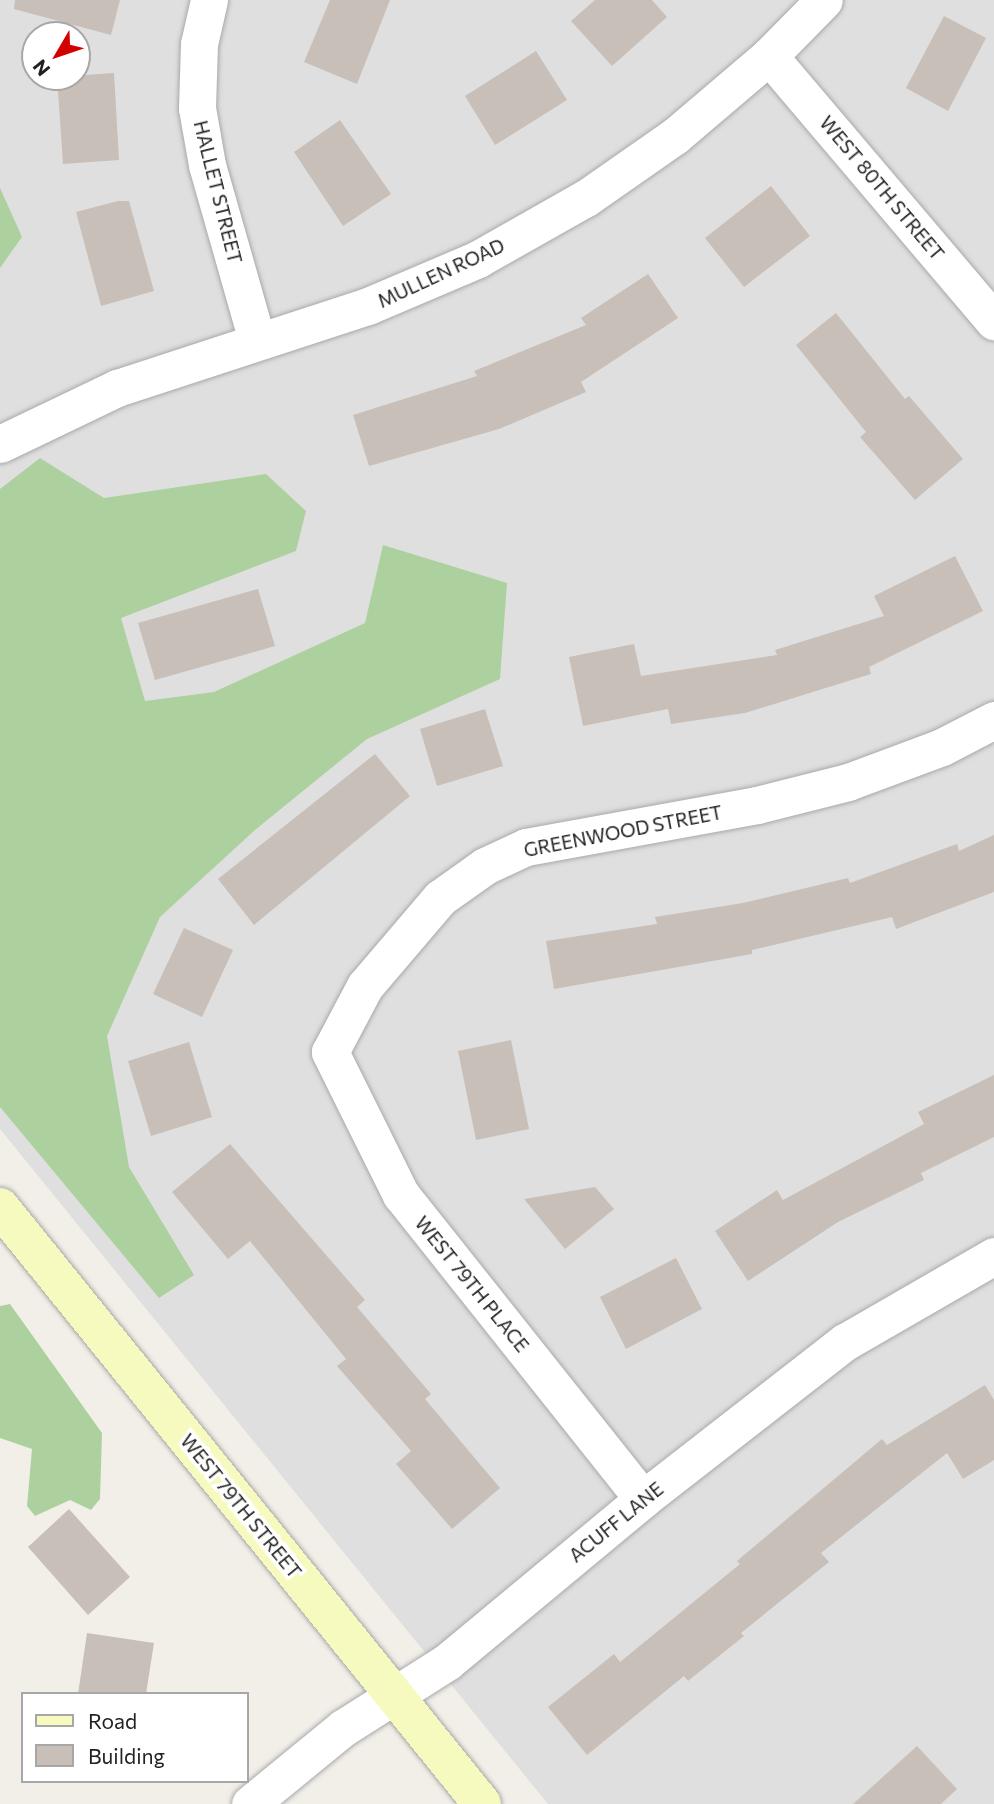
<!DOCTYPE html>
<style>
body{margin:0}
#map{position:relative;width:994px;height:1804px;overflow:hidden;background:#f2efe9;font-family:Commissioner,sans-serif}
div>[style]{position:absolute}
.residential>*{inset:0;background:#e0dfdf}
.forest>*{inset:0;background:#add19e}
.building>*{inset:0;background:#c7bfb8}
.roads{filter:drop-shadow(0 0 2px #a9a9a9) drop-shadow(0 0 2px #a9a9a9)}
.street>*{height:37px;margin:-18.5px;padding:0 18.5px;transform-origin:18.5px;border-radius:18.5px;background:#fff}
.secondary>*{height:38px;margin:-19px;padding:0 19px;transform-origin:19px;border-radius:19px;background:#f7fabf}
span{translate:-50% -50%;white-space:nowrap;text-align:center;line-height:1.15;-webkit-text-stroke:7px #fff;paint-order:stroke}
.street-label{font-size:19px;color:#222}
.legend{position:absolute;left:21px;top:1692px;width:228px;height:91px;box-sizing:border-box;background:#fff;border:2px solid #a7a7a7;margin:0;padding:9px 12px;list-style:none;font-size:21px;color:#222}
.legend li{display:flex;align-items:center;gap:14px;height:35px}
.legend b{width:35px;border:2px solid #a7a7a7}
.north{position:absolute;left:21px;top:21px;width:70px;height:70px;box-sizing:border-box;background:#fff;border:2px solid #a7a7a7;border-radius:50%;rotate:231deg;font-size:19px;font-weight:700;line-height:28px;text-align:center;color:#222}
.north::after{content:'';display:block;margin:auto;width:24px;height:32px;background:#d40000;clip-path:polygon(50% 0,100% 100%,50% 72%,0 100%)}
</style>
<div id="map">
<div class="residential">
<div style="clip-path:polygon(evenodd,0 0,994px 0,994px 1804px,548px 1804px,0 1129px,0 0,35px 35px,77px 35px,77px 77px,35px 77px,35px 35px)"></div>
</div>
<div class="forest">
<div style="clip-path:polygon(0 188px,22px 237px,0 268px)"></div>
<div style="clip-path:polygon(40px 458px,104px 498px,266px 474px,306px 511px,296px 551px,121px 618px,145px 701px,214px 692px,365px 623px,383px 545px,507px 583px,500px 679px,367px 739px,255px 830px,160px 917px,107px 1036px,129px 1167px,194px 1275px,159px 1298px,0 1107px,0 489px)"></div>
<div style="clip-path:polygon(10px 1304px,102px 1433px,100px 1499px,91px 1510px,70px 1500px,35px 1516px,27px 1506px,32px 1449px,0 1438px,0 1306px)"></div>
</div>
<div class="building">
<div style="clip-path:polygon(15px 0,120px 0,111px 35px,14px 9px)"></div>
<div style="clip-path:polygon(330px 0,390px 0,357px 84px,304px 62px)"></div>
<div style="clip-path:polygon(595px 0,652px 0,667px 17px,612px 66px,571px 21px)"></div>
<div style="clip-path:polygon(944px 16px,986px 38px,948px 111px,906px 88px)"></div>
<div style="clip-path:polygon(536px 51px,567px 100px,495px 145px,465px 96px)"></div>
<div style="clip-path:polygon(114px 73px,119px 160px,63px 164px,57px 77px)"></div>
<div style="clip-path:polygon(340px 120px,391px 194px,343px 226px,294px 152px)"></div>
<div style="clip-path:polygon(771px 186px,810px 236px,744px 287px,705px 238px)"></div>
<div style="clip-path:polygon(118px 201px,129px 201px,154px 291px,101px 306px,76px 212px)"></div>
<div style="clip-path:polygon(648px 274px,678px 318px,581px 382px,586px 392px,499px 429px,369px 466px,353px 415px,477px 376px,474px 371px,586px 325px,581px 318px)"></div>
<div style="clip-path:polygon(836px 313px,905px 399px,909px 396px,963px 459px,915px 500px,860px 437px,866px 432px,796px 345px)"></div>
<div style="clip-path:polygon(955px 556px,983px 611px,869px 667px,871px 674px,745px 713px,671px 724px,668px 709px,583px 726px,569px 657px,634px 644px,641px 676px,777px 655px,775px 650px,884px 616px,874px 596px)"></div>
<div style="clip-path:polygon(258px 589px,275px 646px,155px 680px,138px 623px)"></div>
<div style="clip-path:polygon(485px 709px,503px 766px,437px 786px,420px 729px)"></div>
<div style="clip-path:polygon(375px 754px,410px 796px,254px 925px,218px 879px)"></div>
<div style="clip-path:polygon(994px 835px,994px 892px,896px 929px,892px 917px,752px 950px,752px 954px,554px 989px,546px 941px,657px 924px,655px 917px,743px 903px,848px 878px,850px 883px,957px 844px,959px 851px)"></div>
<div style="clip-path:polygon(184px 928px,233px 950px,202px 1017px,153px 994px)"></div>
<div style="clip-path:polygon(511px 1040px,529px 1129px,476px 1140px,458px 1051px)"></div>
<div style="clip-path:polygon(189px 1042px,212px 1117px,151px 1136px,128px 1061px)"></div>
<div style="clip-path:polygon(994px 1075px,994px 1137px,921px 1173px,924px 1180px,838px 1222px,748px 1281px,715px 1231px,777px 1190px,783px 1200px,924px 1124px,918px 1112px)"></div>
<div style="clip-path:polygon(230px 1144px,365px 1300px,357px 1307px,431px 1394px,425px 1399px,500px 1488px,452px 1529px,396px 1464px,411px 1451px,337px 1366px,346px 1359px,250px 1241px,228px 1259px,172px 1192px)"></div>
<div style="clip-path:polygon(595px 1187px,614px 1209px,565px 1249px,524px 1199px)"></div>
<div style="clip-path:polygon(676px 1258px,702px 1309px,626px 1349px,600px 1297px)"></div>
<div style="clip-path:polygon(985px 1385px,994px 1400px,994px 1460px,963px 1479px,947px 1453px,821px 1553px,829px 1562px,741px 1633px,744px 1636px,688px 1681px,684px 1676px,587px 1755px,548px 1707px,614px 1654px,620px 1662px,740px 1564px,737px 1561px,882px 1439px,887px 1445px)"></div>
<div style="clip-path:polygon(69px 1509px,130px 1577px,88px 1615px,28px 1547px)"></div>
<div style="clip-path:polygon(87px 1633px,154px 1643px,146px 1694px,78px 1694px)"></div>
<div style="clip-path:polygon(917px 1746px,957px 1789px,941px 1804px,853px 1804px)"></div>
</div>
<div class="roads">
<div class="street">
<div style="left:209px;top:0;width:45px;rotate:102.8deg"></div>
<div style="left:199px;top:44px;width:64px;rotate:91.8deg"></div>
<div style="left:197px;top:108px;width:58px;rotate:80deg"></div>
<div style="left:207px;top:165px;width:183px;rotate:74.1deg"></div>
<div style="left:769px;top:56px;width:348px;rotate:49.7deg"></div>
<div style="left:0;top:444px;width:130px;rotate:-25.6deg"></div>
<div style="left:117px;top:388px;width:264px;rotate:-18.1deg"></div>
<div style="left:368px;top:306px;width:120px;rotate:-23.1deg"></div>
<div style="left:478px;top:259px;width:124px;rotate:-29.5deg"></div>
<div style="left:586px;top:198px;width:108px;rotate:-34.9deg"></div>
<div style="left:675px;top:136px;width:123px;rotate:-40.4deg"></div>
<div style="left:769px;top:56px;width:78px;rotate:-45.5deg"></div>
<div style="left:643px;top:1499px;width:389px;rotate:-128.5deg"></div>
<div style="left:401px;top:1195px;width:160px;rotate:-116.4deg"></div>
<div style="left:330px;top:1052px;width:75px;rotate:-62.1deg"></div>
<div style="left:365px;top:986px;width:116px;rotate:-49.6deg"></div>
<div style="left:440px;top:898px;width:55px;rotate:-35.4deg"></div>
<div style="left:485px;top:866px;width:45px;rotate:-24.9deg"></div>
<div style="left:526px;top:847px;width:235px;rotate:-10.3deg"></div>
<div style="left:757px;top:805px;width:94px;rotate:-14.2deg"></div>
<div style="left:848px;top:782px;width:100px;rotate:-20.4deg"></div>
<div style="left:942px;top:747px;width:59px;rotate:-27.4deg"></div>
<div style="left:250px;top:1804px;width:120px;rotate:-39.3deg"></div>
<div style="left:343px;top:1728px;width:123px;rotate:-32.4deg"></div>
<div style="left:447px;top:1662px;width:255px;rotate:-39.7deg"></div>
<div style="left:643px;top:1499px;width:256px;rotate:-37.9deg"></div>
<div style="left:845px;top:1342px;width:172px;rotate:-30deg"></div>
</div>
<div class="secondary">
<div style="left:0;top:1207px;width:767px;rotate:51.08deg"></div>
</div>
</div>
<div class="street-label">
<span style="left:882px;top:188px;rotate:50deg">WEST 80TH STREET</span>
<span style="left:218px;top:192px;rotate:76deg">HALLET STREET</span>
<span style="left:441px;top:273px;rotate:-25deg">MULLEN ROAD</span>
<span style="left:623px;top:831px;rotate:-11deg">GREENWOOD STREET</span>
<span style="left:472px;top:1284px;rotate:51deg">WEST 79TH PLACE</span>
<span style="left:241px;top:1506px;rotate:51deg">WEST 79TH STREET</span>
<span style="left:616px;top:1522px;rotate:-39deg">ACUFF LANE</span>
</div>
<ul class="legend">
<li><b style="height:9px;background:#f7fabf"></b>Road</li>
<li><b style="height:19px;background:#c7bfb8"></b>Building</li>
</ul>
<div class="north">N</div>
</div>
